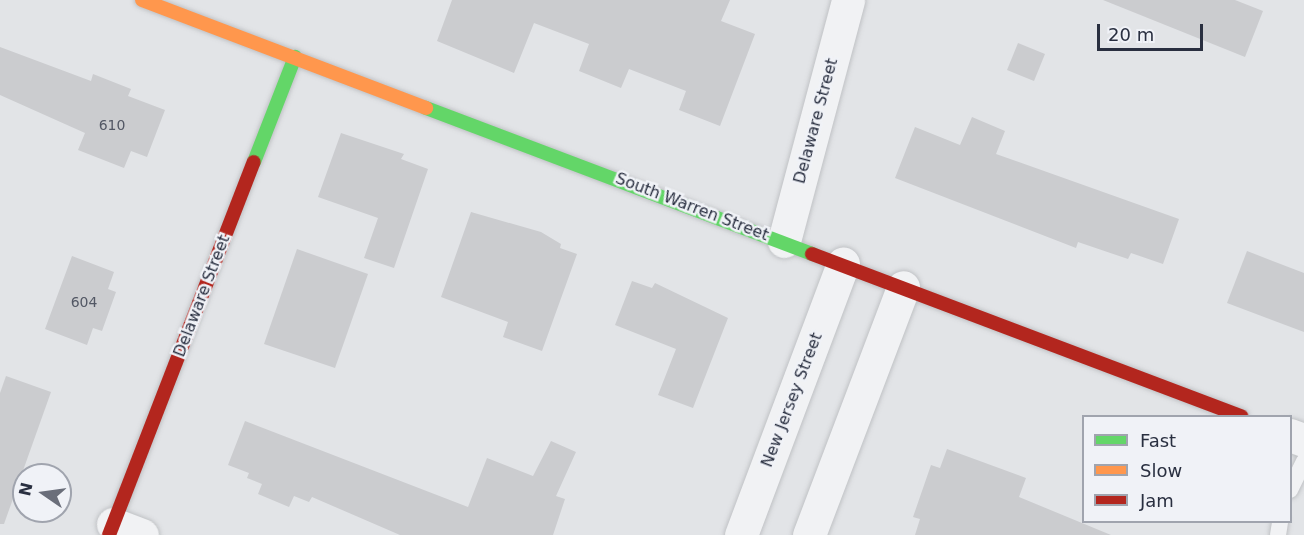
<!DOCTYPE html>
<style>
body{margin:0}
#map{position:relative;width:1304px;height:535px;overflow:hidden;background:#e2e4e7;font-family:"DejaVu Sans",sans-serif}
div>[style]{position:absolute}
.building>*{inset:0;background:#cbcccf}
.roads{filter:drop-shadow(0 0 2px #c0c2c5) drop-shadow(0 0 2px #c0c2c5)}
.lane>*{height:16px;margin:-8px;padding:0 8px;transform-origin:8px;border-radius:8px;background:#f1f2f4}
.street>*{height:33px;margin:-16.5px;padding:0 16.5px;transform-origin:16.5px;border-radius:16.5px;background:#f1f2f4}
.fast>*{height:14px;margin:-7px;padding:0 7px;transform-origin:7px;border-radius:7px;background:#63d668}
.slow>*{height:14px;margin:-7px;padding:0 7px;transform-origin:7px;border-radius:7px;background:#ff974d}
.jam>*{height:14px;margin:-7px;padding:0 7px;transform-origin:7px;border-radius:7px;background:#b3261e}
span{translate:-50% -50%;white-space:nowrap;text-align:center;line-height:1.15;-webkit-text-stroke:5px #f0f2f7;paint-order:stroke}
.number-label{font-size:14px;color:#525764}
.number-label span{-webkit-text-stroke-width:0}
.street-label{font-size:16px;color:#292f40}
.legend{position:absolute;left:1082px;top:415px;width:210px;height:108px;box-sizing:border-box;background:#f0f2f7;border:2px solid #a0a4ae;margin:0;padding:8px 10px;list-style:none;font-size:18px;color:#292f40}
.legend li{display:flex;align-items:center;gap:12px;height:30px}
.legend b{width:30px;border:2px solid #a0a4ae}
.north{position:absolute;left:12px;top:463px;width:60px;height:60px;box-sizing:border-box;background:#f0f2f7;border:2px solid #a0a4ae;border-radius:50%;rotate:283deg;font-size:16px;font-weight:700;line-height:24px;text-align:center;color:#292f40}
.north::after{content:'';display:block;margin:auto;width:21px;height:27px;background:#6a6e7a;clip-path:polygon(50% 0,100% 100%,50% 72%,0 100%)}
.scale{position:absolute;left:1097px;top:24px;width:106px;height:27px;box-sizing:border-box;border:3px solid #292f40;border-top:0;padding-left:8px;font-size:18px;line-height:21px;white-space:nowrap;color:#292f40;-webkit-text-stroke:4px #f0f2f7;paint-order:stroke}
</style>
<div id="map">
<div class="building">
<div style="clip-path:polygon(452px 0,730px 0,721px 21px,755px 34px,720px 126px,679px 110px,686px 91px,629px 69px,621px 88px,579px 71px,589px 44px,534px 23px,514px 73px,437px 41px)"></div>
<div style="clip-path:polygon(1103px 0,1235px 0,1263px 11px,1245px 57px)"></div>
<div style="clip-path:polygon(1018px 43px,1045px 54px,1034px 81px,1007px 70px)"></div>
<div style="clip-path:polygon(0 47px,91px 81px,93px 74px,131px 89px,128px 96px,165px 110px,147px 157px,131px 151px,124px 168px,78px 150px,85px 133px,0 95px)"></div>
<div style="clip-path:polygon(972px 117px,1005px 131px,996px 154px,1179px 219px,1163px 264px,1131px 253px,1128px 259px,1078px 242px,1076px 248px,895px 178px,915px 127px,960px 145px)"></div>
<div style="clip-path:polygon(341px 133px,404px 154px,401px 159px,428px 169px,394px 268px,364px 258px,378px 218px,318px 197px)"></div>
<div style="clip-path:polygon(471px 212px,541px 232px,561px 244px,560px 248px,577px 254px,542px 351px,503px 337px,508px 322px,441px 297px)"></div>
<div style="clip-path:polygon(297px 249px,368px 274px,335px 368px,264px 344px)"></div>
<div style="clip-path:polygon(1247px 251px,1304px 273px,1304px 332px,1227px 303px)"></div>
<div style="clip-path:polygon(72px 256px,114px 272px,108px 289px,116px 292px,102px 331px,93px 328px,87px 345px,45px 329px)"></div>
<div style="clip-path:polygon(632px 281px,652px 288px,655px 283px,728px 318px,693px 408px,658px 395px,676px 349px,615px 325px)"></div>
<div style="clip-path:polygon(6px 376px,51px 392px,4px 524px,0 524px,0 393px)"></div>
<div style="clip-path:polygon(245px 421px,468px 507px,487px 458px,533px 476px,551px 441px,576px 452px,556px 496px,565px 499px,553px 535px,400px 535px,312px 497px,309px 502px,294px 496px,289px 507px,258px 494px,262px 484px,247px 478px,249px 473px,228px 465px)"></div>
<div style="clip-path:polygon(947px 449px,1026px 478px,1019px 497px,1111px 535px,915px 535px,920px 519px,913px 517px,931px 465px,940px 468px)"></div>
</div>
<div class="roads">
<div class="lane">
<div style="left:1290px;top:490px;width:32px;rotate:-64deg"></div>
<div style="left:1278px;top:535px;width:13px;rotate:-81deg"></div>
</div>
<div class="street">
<div style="left:784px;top:241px;width:249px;rotate:-75.1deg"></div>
<div style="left:1290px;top:435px;width:15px;rotate:20deg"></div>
<div style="left:113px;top:524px;width:31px;rotate:21deg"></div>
<div style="left:741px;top:535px;width:290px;rotate:-69.4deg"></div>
<div style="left:809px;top:535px;width:265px;rotate:-69.2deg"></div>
</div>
<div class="fast">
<div style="left:426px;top:108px;width:413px;rotate:20.7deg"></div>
<div style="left:254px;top:162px;width:113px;rotate:-68.7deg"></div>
</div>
<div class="slow">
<div style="left:142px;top:0;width:304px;rotate:20.8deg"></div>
</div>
<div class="jam">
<div style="left:812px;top:254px;width:459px;rotate:20.7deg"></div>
<div style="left:109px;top:535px;width:400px;rotate:-68.8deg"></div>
</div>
</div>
<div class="number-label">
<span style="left:112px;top:125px">610</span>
<span style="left:84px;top:302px">604</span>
</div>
<div class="street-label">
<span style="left:816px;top:121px;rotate:-75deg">Delaware Street</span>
<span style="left:692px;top:207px;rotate:21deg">South Warren Street</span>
<span style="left:202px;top:296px;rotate:-69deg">Delaware Street</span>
<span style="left:792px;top:400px;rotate:-69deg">New Jersey Street</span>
</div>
<ul class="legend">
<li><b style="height:8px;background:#63d668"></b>Fast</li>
<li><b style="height:8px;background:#ff974d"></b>Slow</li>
<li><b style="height:8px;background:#b3261e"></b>Jam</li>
</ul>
<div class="north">N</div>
<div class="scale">20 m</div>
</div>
